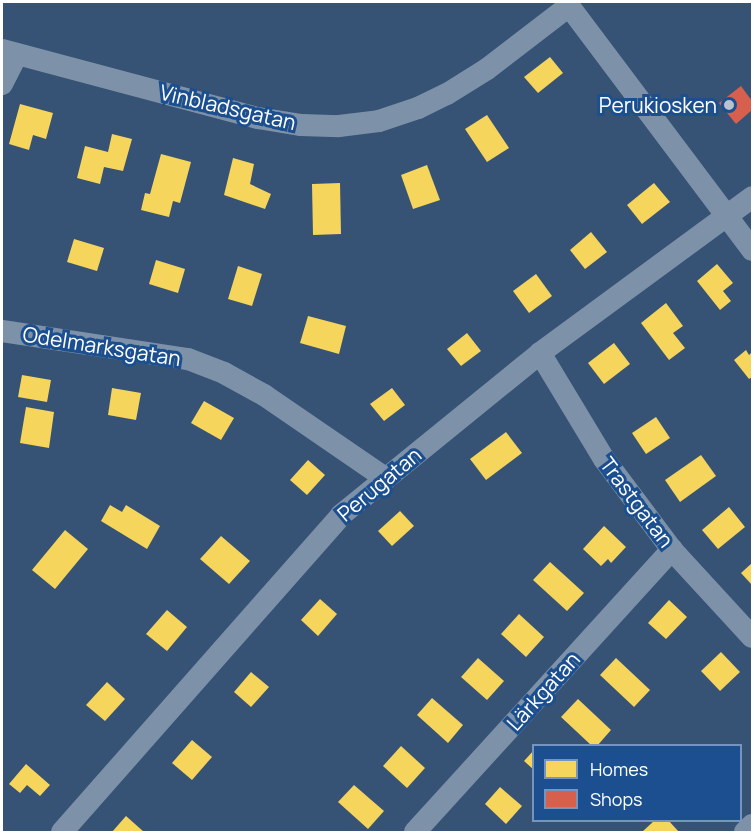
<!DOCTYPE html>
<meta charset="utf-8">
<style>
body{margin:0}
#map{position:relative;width:754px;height:834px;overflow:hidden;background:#365274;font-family:Manrope,sans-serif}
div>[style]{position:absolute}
.homes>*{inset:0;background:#f6d55c}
.shops>*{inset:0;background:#d6604d}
.street>*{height:22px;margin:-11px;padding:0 11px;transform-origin:11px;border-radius:11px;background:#7d92a8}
.dots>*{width:16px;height:16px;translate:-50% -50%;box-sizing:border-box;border:3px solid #1b4f8f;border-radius:50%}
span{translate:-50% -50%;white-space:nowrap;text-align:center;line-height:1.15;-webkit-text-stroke:6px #1b4f8f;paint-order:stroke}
.poi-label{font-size:21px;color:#fff}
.right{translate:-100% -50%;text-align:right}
.street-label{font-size:21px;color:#fff}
.frame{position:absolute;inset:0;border:3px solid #fff;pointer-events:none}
.legend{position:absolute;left:532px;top:744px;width:210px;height:78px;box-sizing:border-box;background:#1b4f8f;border:2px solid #7695bc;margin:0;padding:8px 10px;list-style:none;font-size:18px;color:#fff}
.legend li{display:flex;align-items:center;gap:12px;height:30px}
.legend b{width:30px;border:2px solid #7695bc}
</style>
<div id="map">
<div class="homes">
<div style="clip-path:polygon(550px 57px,563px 73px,538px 93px,524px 77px)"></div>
<div style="clip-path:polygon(20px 104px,53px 113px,46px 139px,33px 135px,29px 150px,9px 144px)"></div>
<div style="clip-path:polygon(487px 115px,509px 148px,487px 162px,465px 129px)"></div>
<div style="clip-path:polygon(112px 134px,132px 139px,123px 171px,104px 167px,100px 184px,77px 178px,85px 146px,108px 152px)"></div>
<div style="clip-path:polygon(161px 154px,191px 162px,180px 203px,173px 201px,169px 217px,141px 210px,145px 193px,150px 194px)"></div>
<div style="clip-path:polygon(233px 158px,254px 164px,250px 184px,271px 194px,265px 209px,224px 195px)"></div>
<div style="clip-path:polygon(427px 165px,440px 200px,413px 209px,401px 175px)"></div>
<div style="clip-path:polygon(340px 183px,341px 234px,313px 235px,312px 184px)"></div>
<div style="clip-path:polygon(654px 183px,670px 202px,642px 224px,627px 205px)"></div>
<div style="clip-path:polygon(591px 232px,607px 252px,585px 269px,570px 250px)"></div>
<div style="clip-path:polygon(74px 239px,104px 248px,97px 271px,67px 262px)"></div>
<div style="clip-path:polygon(156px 260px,185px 269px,178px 293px,149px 284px)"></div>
<div style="clip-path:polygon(717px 264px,733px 283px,723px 291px,731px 301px,720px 310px,697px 281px)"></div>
<div style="clip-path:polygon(238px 266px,262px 274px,252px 306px,228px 299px)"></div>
<div style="clip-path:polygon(536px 274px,552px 296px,529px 313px,513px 291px)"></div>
<div style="clip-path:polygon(666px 303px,683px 326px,673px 333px,685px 348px,669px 360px,641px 323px)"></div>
<div style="clip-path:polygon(308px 316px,346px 326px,339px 354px,300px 343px)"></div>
<div style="clip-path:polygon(467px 333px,481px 351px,461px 366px,447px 349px)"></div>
<div style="clip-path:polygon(614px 343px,630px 364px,604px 384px,588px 363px)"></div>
<div style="clip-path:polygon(746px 350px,749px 355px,752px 352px,752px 377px,749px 379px,734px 360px)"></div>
<div style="clip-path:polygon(22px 375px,51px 380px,47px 402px,18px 397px)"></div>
<div style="clip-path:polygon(112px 388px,141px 393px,136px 420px,108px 415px)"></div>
<div style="clip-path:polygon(392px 388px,405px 405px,384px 421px,370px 404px)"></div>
<div style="clip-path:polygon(204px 401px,234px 418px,221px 440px,191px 423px)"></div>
<div style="clip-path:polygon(26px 407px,54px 412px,49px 448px,20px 443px)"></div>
<div style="clip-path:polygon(656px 417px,670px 438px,646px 454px,632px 433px)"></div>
<div style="clip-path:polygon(506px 432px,522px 453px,486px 480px,470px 459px)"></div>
<div style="clip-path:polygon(701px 455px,716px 476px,680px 502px,665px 480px)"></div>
<div style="clip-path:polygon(308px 460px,325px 475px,307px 495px,290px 480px)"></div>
<div style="clip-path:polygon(110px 505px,122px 512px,126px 505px,160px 526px,147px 549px,101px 521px)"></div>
<div style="clip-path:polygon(729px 507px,745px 527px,718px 549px,702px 530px)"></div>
<div style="clip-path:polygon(400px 511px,414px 526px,392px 546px,378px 531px)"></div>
<div style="clip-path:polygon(604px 526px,626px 547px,611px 563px,608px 559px,601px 566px,583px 549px)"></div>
<div style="clip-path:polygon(65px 530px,88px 549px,55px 589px,32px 570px)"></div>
<div style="clip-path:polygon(221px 536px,250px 561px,229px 584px,200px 559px)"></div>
<div style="clip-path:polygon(550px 562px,584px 593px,567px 611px,533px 580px)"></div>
<div style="clip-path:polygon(752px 563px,752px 585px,741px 573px)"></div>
<div style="clip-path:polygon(320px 599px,337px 614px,318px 636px,301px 620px)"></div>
<div style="clip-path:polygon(669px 600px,687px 617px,666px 639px,648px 623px)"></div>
<div style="clip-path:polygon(167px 610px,187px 627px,167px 651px,146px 634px)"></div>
<div style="clip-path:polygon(519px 614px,544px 637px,526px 657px,501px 634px)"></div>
<div style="clip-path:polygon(721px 652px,740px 672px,720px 691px,701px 671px)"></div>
<div style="clip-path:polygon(478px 658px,504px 681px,487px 700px,461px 677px)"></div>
<div style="clip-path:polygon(616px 658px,650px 690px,634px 707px,600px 675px)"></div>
<div style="clip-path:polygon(251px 672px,269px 687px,251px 707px,234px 692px)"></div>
<div style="clip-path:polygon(107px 682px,125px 699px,105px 721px,86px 705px)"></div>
<div style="clip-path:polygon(432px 698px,463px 725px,448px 743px,417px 715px)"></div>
<div style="clip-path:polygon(578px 699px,611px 730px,597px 746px,592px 746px,561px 717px)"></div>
<div style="clip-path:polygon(192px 740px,212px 757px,192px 780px,172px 763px)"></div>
<div style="clip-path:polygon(401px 746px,425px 768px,407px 788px,383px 766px)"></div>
<div style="clip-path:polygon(534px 750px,534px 770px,524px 761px)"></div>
<div style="clip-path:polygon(26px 764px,50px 785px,40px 796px,27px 785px,20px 793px,9px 784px)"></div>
<div style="clip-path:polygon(354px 785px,384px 811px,368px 829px,338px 802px)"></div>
<div style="clip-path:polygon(500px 787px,522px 806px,506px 824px,485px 804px)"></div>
<div style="clip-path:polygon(126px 816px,144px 832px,112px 832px)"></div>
<div style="clip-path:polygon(655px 820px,668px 820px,679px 832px,642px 832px)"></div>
</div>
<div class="shops">
<div style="clip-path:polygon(741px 86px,752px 101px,752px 110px,736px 124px,719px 103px)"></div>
</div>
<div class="street">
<div style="left:566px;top:2px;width:310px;rotate:53.1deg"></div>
<div style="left:2px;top:50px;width:265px;rotate:14.9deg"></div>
<div style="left:258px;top:118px;width:44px;rotate:9.2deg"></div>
<div style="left:301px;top:125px;width:38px;rotate:2deg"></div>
<div style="left:339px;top:126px;width:40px;rotate:-7.1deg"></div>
<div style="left:379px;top:121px;width:41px;rotate:-18.4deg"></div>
<div style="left:418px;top:108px;width:32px;rotate:-26deg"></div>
<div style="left:447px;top:94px;width:47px;rotate:-32deg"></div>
<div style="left:487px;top:69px;width:103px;rotate:-37.5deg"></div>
<div style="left:2px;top:84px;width:33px;rotate:-63deg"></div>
<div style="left:2px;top:331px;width:188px;rotate:8.6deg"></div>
<div style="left:188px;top:359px;width:39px;rotate:21deg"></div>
<div style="left:224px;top:373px;width:46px;rotate:28.8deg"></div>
<div style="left:264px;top:395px;width:147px;rotate:34.4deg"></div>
<div style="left:540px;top:353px;width:124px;rotate:58.9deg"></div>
<div style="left:604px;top:459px;width:114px;rotate:53.2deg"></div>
<div style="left:672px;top:550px;width:118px;rotate:47.4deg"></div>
<div style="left:62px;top:832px;width:422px;rotate:-48.6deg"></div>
<div style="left:341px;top:515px;width:257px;rotate:-39.1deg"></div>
<div style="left:540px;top:353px;width:263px;rotate:-36.3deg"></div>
<div style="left:415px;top:832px;width:382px;rotate:-47.7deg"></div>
<div style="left:745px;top:832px;width:10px;rotate:-45deg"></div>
</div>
<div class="dots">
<div style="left:729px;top:105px;background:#b9c2ce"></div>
</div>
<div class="poi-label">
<span class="right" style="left:717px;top:105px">Perukiosken</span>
</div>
<div class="street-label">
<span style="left:228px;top:107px;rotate:13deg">Vinbladsgatan</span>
<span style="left:102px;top:346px;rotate:9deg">Odelmarksgatan</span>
<span style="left:379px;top:484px;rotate:-40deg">Perugatan</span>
<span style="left:637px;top:502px;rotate:53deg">Trastgatan</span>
<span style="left:543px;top:691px;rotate:-48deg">Lärkgatan</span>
</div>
<div class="frame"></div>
<ul class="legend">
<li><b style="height:16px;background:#f6d55c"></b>Homes</li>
<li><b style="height:16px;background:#d6604d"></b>Shops</li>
</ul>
</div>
